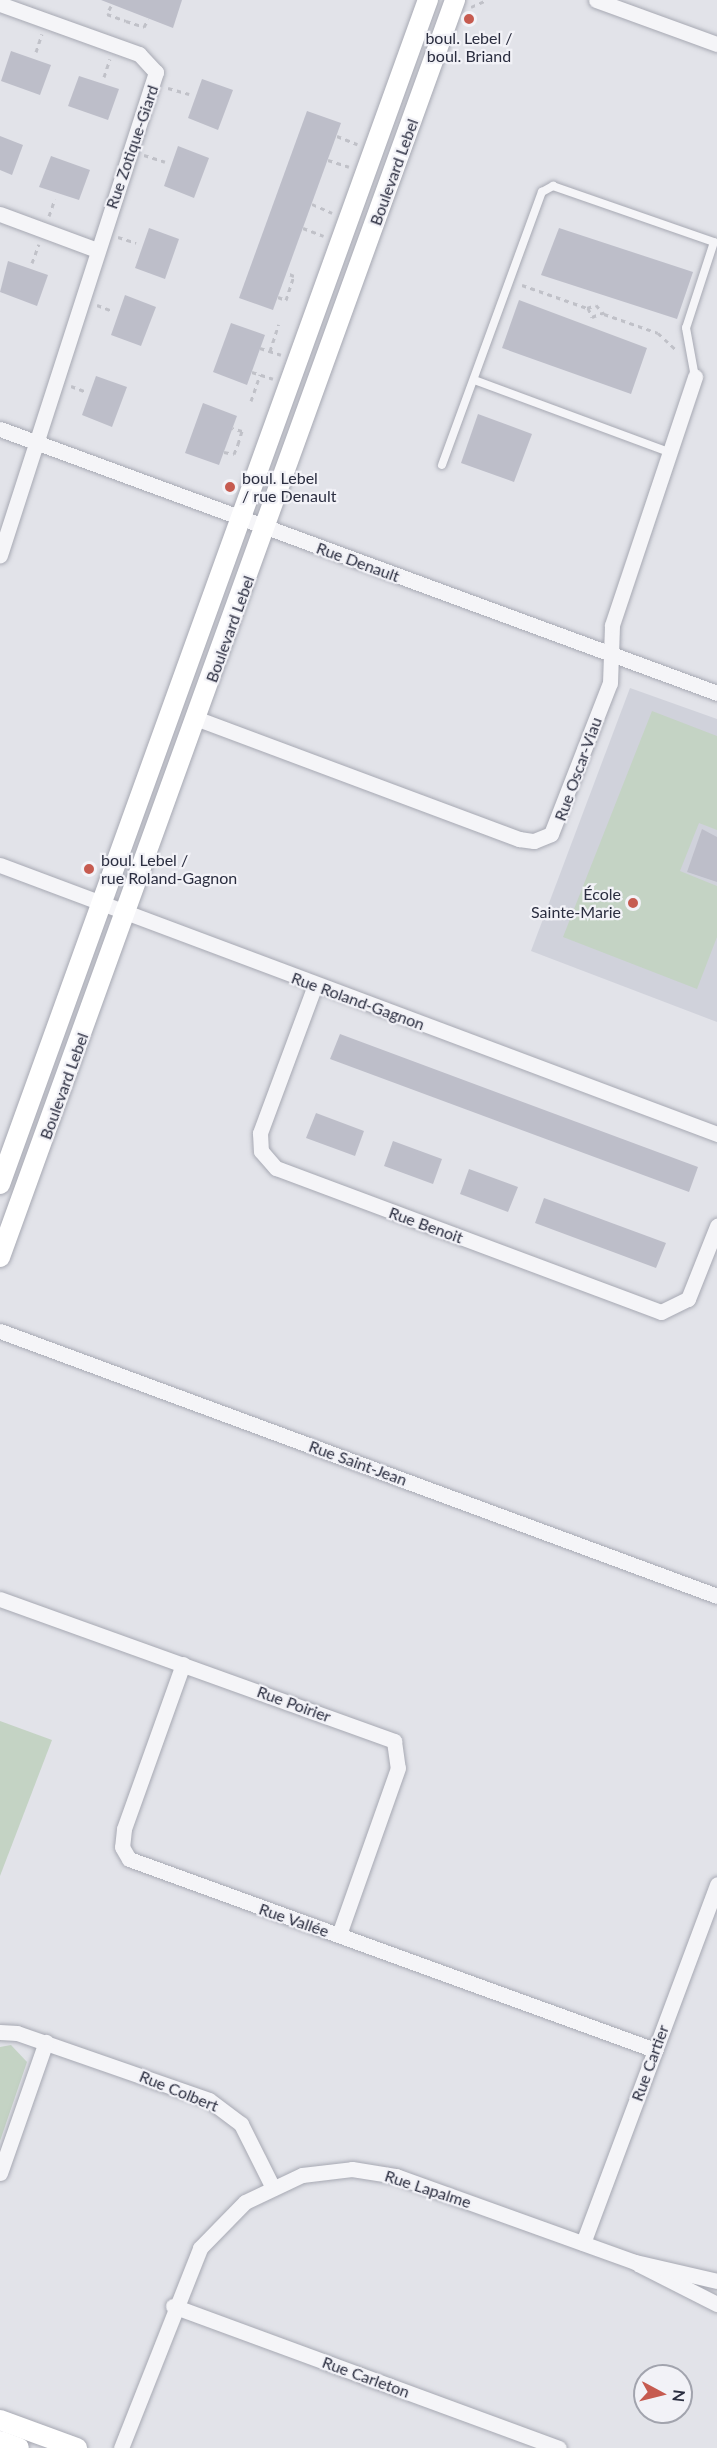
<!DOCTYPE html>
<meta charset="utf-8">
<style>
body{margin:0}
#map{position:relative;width:717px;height:2448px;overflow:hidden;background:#e2e3e9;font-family:Lato,sans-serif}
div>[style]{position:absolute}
.built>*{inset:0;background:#d0d2db}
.green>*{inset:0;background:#c4d3c4}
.building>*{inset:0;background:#bdbec9}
.path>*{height:3px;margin-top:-1.5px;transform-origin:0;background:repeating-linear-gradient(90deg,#c0c1c8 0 4.5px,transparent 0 9px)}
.roads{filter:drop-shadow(0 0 2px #a7a9b3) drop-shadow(0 0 2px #a7a9b3)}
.lane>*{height:8px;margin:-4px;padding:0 4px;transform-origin:4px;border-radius:4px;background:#f5f5f8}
.street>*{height:15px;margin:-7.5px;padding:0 7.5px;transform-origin:7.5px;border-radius:7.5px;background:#f5f5f8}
.secondary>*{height:20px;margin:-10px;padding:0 10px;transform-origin:10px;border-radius:10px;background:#fff}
.dots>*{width:16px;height:16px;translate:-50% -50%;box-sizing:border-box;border:3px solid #f2f2f7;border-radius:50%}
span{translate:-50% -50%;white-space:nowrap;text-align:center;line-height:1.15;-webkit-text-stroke:4.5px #f2f2f7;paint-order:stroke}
.poi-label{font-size:16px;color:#2b2e40}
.left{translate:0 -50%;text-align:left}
.right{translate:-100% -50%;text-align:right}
.street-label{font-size:16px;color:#2b2e40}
.north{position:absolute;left:633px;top:2364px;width:60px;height:60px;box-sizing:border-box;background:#f2f2f7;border:2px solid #a2a4ae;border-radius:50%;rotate:97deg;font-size:16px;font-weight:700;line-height:24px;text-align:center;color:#2b2e40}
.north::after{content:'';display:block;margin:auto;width:21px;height:27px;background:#c65b50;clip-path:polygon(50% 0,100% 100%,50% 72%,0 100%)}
</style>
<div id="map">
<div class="built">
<div style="clip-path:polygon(630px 688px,717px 719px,717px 1022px,531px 951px)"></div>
</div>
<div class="green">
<div style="clip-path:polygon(652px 711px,717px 736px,717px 830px,699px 823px,680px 871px,717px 886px,717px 937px,697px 989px,563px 937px)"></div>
<div style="clip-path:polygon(0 1721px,52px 1740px,0 1876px)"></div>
<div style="clip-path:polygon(11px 2045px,27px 2062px,0 2141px,0 2047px)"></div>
</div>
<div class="building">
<div style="clip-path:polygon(101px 0,182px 0,173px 28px)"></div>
<div style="clip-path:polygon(11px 51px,51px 65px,40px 95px,1px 81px)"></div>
<div style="clip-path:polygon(79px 76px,119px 89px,108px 120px,68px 106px)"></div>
<div style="clip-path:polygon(202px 79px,233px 90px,218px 130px,188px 118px)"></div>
<div style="clip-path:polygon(307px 111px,341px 123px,273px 310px,239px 298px)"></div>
<div style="clip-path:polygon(0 136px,23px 145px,12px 175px,0 170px)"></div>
<div style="clip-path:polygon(178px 146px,209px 158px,194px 198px,164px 186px)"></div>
<div style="clip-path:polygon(51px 156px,90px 170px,79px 200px,39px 187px)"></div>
<div style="clip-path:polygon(149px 228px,179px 239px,165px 279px,135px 268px)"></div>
<div style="clip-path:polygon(559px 228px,693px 272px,677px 319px,541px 275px)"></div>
<div style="clip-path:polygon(8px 261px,48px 275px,37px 306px,0 292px)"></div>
<div style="clip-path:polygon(125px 295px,156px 307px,141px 346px,111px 335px)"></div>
<div style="clip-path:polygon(519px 300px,647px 348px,631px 394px,502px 348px)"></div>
<div style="clip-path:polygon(231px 323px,265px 335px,247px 385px,213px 372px)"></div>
<div style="clip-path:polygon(96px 376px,127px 387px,112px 427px,82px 415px)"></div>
<div style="clip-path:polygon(203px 403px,237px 416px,219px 465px,185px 453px)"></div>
<div style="clip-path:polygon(478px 414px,532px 434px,514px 482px,461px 463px)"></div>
<div style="clip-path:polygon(702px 829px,717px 837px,717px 882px,687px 872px)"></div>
<div style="clip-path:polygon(340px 1034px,698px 1167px,689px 1192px,330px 1059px)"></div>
<div style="clip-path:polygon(316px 1113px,364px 1131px,355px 1156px,306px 1138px)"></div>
<div style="clip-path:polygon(393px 1141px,442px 1159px,433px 1184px,384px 1166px)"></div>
<div style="clip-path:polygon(469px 1169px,518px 1187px,508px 1212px,460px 1194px)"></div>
<div style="clip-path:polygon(544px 1198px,666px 1243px,656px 1268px,535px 1223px)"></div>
</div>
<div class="path">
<div style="left:111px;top:6px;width:9px;rotate:117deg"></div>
<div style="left:107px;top:14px;width:20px;rotate:20deg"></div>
<div style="left:126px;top:21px;width:19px;rotate:18deg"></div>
<div style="left:144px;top:27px;width:9px;rotate:-63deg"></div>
<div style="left:471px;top:7px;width:17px;rotate:-24deg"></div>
<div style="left:36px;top:52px;width:19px;rotate:-72deg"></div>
<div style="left:104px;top:77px;width:19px;rotate:-72deg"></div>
<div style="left:168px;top:88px;width:22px;rotate:16deg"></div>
<div style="left:337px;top:136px;width:22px;rotate:22deg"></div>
<div style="left:144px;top:155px;width:22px;rotate:18deg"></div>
<div style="left:328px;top:160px;width:22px;rotate:18deg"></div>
<div style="left:312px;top:204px;width:22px;rotate:24deg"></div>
<div style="left:49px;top:216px;width:18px;rotate:-71deg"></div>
<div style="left:303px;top:228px;width:22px;rotate:21deg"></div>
<div style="left:118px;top:237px;width:19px;rotate:18deg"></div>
<div style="left:32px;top:263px;width:20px;rotate:-70deg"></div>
<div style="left:522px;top:285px;width:69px;rotate:19.5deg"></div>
<div style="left:587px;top:308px;width:9px;rotate:-18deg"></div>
<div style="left:596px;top:305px;width:12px;rotate:48deg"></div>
<div style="left:604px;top:314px;width:57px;rotate:19.4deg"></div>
<div style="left:658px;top:333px;width:26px;rotate:43deg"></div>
<div style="left:278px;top:297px;width:9px;rotate:21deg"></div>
<div style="left:286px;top:300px;width:25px;rotate:-72deg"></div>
<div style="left:294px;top:276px;width:8px;rotate:-157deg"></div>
<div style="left:97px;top:305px;width:17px;rotate:21deg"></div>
<div style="left:588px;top:308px;width:10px;rotate:66deg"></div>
<div style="left:592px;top:317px;width:11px;rotate:-22deg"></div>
<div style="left:260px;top:348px;width:22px;rotate:18deg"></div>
<div style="left:270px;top:351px;width:28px;rotate:-72deg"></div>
<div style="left:252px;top:372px;width:22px;rotate:18deg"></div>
<div style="left:71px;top:386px;width:14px;rotate:21deg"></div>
<div style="left:251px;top:401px;width:28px;rotate:-71deg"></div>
<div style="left:224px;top:452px;width:10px;rotate:11deg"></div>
<div style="left:234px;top:454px;width:11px;rotate:-68deg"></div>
<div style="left:238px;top:444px;width:14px;rotate:-73deg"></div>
<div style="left:242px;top:431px;width:10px;rotate:-163deg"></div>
</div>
<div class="roads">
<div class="lane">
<div style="left:474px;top:380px;width:210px;rotate:20.3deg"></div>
<div style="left:442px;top:465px;width:291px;rotate:-69.9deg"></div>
<div style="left:542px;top:192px;width:13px;rotate:-29deg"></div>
<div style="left:553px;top:186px;width:170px;rotate:19.2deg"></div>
<div style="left:714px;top:242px;width:90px;rotate:108deg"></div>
<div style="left:686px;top:328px;width:50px;rotate:79.6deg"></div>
</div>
<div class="street">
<div style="left:596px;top:0;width:129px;rotate:20deg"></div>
<div style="left:0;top:4px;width:148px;rotate:19.8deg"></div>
<div style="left:139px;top:54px;width:25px;rotate:47deg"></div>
<div style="left:156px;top:72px;width:508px;rotate:107.9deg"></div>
<div style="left:0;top:214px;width:103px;rotate:20.4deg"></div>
<div style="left:0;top:429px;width:764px;rotate:20.21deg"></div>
<div style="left:198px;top:719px;width:343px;rotate:20.5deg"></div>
<div style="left:519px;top:839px;width:15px;rotate:8deg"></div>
<div style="left:534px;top:841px;width:18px;rotate:-22deg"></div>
<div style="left:551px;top:834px;width:162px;rotate:-68.7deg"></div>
<div style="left:610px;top:683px;width:58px;rotate:-88deg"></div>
<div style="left:612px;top:625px;width:262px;rotate:-71.5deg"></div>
<div style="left:0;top:865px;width:766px;rotate:20.56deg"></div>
<div style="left:315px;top:985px;width:158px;rotate:110.4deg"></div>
<div style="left:260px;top:1133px;width:18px;rotate:87deg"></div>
<div style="left:261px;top:1151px;width:23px;rotate:49deg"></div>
<div style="left:276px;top:1168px;width:411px;rotate:20.5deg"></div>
<div style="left:661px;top:1312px;width:30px;rotate:-26deg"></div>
<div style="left:688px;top:1299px;width:79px;rotate:-68.3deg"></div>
<div style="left:0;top:1331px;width:764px;rotate:20.28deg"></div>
<div style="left:0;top:1599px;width:419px;rotate:19.8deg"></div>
<div style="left:394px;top:1741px;width:27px;rotate:82deg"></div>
<div style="left:398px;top:1768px;width:177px;rotate:109.5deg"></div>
<div style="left:183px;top:1664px;width:175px;rotate:109.7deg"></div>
<div style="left:124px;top:1829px;width:18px;rotate:96deg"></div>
<div style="left:122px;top:1847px;width:14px;rotate:60deg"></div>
<div style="left:129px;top:1859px;width:560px;rotate:19.96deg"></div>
<div style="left:0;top:2032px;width:17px;rotate:3deg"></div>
<div style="left:17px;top:2033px;width:203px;rotate:19.2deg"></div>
<div style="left:209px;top:2100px;width:40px;rotate:37deg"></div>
<div style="left:241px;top:2124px;width:69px;rotate:63.4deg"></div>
<div style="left:0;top:2173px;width:139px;rotate:-70.7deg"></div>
<div style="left:583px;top:2243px;width:383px;rotate:-69.5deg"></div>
<div style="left:638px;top:2264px;width:89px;rotate:26.9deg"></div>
<div style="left:173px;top:2306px;width:411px;rotate:20.2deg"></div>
<div style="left:121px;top:2448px;width:215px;rotate:-68.4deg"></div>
<div style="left:200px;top:2248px;width:64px;rotate:-45.6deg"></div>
<div style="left:245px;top:2202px;width:63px;rotate:-25.3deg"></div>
<div style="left:302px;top:2175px;width:50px;rotate:-6.8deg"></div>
<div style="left:352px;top:2169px;width:45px;rotate:9deg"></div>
<div style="left:396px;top:2176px;width:254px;rotate:19.8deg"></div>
<div style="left:635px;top:2262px;width:84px;rotate:13deg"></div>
</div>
<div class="secondary">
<div style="left:0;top:1184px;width:1259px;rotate:-70.13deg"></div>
<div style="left:0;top:1257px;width:1337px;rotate:-70.1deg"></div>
<div style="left:0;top:2420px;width:82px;rotate:20deg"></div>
<div style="left:0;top:2441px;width:20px;rotate:20deg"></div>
</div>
</div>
<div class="dots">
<div style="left:469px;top:19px;background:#c65b50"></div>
<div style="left:230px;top:487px;background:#c65b50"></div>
<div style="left:89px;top:869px;background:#c65b50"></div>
<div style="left:633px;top:903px;background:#c65b50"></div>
</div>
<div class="poi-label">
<span style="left:469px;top:47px">boul. Lebel /<br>boul. Briand</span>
<span class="left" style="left:242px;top:487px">boul. Lebel<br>/ rue Denault</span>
<span class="left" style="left:101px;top:869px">boul. Lebel /<br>rue Roland-Gagnon</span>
<span class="right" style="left:621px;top:903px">École<br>Sainte-Marie</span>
</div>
<div class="street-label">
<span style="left:132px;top:147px;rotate:-71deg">Rue Zotique-Giard</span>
<span style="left:394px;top:172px;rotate:-70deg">Boulevard Lebel</span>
<span style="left:358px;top:562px;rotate:20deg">Rue Denault</span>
<span style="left:230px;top:629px;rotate:-70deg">Boulevard Lebel</span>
<span style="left:578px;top:769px;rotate:-70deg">Rue Oscar-Viau</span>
<span style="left:358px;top:1001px;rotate:20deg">Rue Roland-Gagnon</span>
<span style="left:64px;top:1086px;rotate:-70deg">Boulevard Lebel</span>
<span style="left:426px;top:1225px;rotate:20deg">Rue Benoit</span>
<span style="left:358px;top:1463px;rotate:20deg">Rue Saint-Jean</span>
<span style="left:294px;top:1704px;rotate:20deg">Rue Poirier</span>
<span style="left:294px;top:1920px;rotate:19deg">Rue Vallée</span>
<span style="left:650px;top:2063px;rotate:-70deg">Rue Cartier</span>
<span style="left:179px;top:2091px;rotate:22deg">Rue Colbert</span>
<span style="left:428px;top:2189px;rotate:18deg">Rue Lapalme</span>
<span style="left:366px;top:2377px;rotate:20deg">Rue Carleton</span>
</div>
<div class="north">N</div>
</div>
